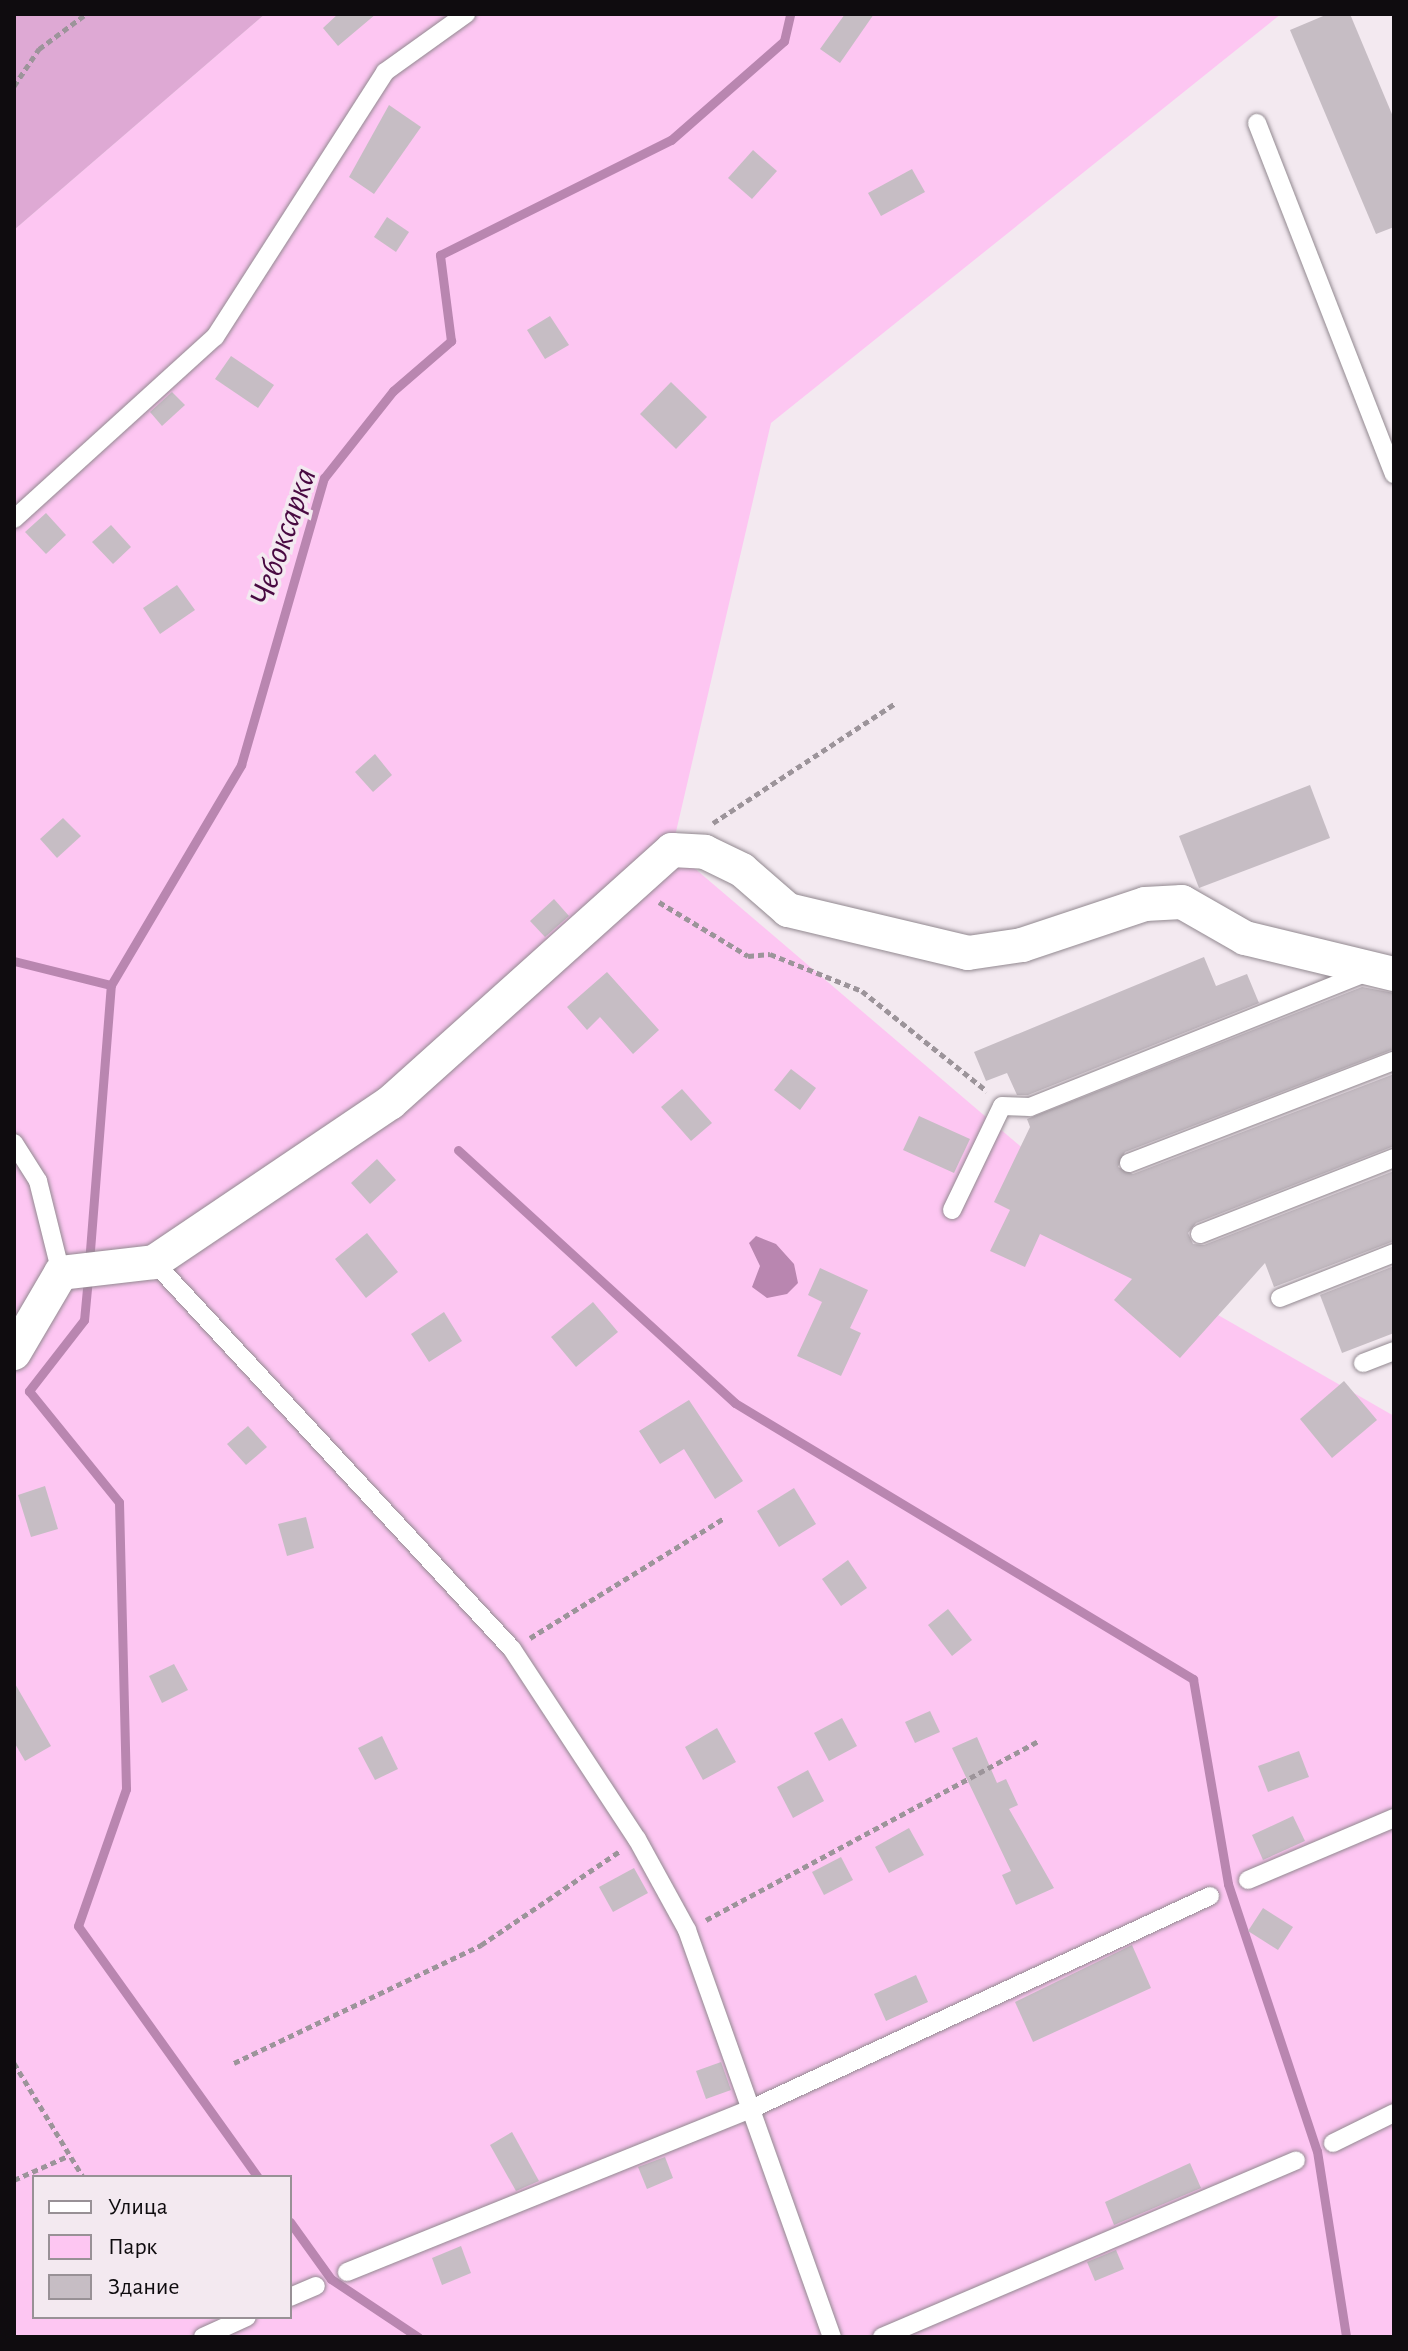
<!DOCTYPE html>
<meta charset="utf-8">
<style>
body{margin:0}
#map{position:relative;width:1408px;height:2351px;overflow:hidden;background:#f3e9f0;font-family:"Alegreya Sans",sans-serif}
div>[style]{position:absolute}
.green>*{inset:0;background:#fdc6f2}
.forest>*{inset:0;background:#dea9d4}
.water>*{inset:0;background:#b986b0}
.stream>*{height:9px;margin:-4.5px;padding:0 4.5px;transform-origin:4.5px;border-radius:4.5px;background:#b986b0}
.building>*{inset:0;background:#c6bdc4}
.path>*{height:5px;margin-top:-2.5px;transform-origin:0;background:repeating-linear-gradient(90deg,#9c949a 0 6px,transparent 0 10px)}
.roads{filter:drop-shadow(0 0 2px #928990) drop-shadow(0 0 2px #928990)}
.service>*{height:18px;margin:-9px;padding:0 9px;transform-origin:9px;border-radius:9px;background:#fff}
.minor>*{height:34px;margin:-17px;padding:0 17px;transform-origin:17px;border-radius:17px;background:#fff}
span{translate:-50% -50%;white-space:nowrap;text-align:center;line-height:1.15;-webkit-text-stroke:7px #f3e9f0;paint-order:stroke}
.water-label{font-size:34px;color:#480941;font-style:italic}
.frame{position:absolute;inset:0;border:16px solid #0f0c0f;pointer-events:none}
.legend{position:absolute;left:32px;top:2175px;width:260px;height:144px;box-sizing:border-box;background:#f3e9f0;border:2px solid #989196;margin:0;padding:10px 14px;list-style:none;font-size:24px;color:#0f0c0f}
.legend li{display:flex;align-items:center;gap:16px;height:40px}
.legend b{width:40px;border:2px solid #989196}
</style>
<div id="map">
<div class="green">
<div style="clip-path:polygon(evenodd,265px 14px,1281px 14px,771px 423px,672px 849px,1218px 1315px,1394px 1416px,1394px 2337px,14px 2337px,14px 230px,265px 14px,34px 2177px,290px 2177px,290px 2317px,34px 2317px,34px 2177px)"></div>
</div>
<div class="forest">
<div style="clip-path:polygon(14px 14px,265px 14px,14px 230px)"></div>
</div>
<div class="water">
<div style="clip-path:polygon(756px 1236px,776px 1244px,794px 1264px,798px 1283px,787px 1294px,767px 1298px,752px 1287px,760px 1266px,749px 1243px)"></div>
</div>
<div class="stream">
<div style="left:14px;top:961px;width:100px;rotate:13.9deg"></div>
<div style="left:111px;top:985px;width:256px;rotate:-59.4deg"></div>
<div style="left:241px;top:765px;width:299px;rotate:-73.9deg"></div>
<div style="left:324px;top:478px;width:111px;rotate:-51.6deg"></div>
<div style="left:393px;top:391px;width:77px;rotate:-40.8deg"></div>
<div style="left:451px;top:341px;width:87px;rotate:-97.3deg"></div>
<div style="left:440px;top:255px;width:258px;rotate:-26.5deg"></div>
<div style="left:671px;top:140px;width:150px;rotate:-41.2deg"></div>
<div style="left:784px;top:41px;width:28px;rotate:-77deg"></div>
<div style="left:458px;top:1150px;width:375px;rotate:42.4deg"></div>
<div style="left:735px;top:1403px;width:535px;rotate:31.07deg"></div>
<div style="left:1193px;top:1679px;width:208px;rotate:80.3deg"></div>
<div style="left:1228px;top:1884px;width:281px;rotate:71.6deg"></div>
<div style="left:1317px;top:2151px;width:188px;rotate:81.1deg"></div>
<div style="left:89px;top:1263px;width:279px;rotate:-85.5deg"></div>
<div style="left:88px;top:1278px;width:42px;rotate:95.4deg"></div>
<div style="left:84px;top:1320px;width:90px;rotate:127.8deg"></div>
<div style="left:29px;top:1391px;width:143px;rotate:51deg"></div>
<div style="left:119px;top:1502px;width:287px;rotate:88.6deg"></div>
<div style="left:126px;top:1789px;width:145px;rotate:109.3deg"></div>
<div style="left:78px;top:1926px;width:309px;rotate:54.4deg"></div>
<div style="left:290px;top:2222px;width:70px;rotate:54.3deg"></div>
<div style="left:331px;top:2279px;width:105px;rotate:33.7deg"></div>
</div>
<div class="building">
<div style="clip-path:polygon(338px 14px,376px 14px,338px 46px,323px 28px)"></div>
<div style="clip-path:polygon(845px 14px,874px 14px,840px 63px,820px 49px)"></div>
<div style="clip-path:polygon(1328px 14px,1350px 14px,1394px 119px,1394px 227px,1376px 234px,1290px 30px)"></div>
<div style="clip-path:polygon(389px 105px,421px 127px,374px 194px,349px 177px)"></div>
<div style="clip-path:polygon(753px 150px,777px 171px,752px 199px,728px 178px)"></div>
<div style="clip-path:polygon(912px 169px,925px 192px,881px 216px,868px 193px)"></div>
<div style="clip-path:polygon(387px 217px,409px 232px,396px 252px,374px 237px)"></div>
<div style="clip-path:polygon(550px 316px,569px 345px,545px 359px,527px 330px)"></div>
<div style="clip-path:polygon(231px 356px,274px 385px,258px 408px,215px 379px)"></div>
<div style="clip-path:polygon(671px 382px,707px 417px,676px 449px,640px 414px)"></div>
<div style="clip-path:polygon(172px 392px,185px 405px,162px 426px,150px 412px)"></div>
<div style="clip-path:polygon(46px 513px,66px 535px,46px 554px,25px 532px)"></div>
<div style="clip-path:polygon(111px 525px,131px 547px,113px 564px,92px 542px)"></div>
<div style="clip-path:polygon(177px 585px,195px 610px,160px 634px,143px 608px)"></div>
<div style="clip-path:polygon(375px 754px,392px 775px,373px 792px,355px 772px)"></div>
<div style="clip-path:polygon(1310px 785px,1330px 838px,1199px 888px,1179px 836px)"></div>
<div style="clip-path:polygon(63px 818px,81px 836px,57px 858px,40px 839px)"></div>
<div style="clip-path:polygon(554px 899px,569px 916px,545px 937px,530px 921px)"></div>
<div style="clip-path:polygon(1204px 957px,1216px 986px,1247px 974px,1259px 1003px,1028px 1095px,1017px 1095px,1007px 1073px,986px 1081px,974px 1052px)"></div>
<div style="clip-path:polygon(607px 972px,659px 1030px,633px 1054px,600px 1017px,587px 1030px,567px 1007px)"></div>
<div style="clip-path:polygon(1362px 987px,1394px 993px,1394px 1049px,1125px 1152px,1118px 1167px,1133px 1174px,1394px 1074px,1394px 1146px,1196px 1223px,1188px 1233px,1193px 1244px,1204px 1245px,1394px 1171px,1394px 1241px,1274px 1287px,1265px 1263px,1180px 1358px,1114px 1300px,1132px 1279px,1040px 1234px,1025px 1267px,990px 1251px,1010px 1210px,994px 1202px,1030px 1127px,1027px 1119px)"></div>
<div style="clip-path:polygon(791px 1069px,816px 1088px,800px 1110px,774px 1090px)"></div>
<div style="clip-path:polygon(682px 1089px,712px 1123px,691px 1141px,661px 1107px)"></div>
<div style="clip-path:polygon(919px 1116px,970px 1139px,954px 1173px,903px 1150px)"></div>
<div style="clip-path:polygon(377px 1159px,396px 1180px,370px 1204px,351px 1183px)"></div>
<div style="clip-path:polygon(367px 1233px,398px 1272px,366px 1298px,335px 1259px)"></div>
<div style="clip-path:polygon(1394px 1266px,1394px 1333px,1342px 1353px,1320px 1295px)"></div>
<div style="clip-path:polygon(820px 1268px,868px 1290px,850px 1328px,861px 1333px,841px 1376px,797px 1356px,822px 1302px,808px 1295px)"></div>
<div style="clip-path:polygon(593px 1302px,618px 1332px,576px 1367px,551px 1337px)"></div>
<div style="clip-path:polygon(444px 1312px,462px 1341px,429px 1362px,411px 1334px)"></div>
<div style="clip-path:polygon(1344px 1381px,1377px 1420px,1332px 1458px,1300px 1419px)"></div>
<div style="clip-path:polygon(689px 1400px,743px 1481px,715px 1499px,684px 1449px,660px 1464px,639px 1431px)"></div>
<div style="clip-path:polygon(248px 1426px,267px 1447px,246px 1465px,227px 1444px)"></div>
<div style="clip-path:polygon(45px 1486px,58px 1529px,31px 1537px,18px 1495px)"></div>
<div style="clip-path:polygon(794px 1488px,816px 1524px,779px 1547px,757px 1511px)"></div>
<div style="clip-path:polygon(306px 1517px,314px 1548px,287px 1556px,278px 1524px)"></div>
<div style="clip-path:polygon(848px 1560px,867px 1588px,841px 1606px,822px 1579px)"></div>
<div style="clip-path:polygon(948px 1609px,972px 1640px,952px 1656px,928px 1625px)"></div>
<div style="clip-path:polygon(174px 1664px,188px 1690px,162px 1703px,149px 1676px)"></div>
<div style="clip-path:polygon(14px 1682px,51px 1746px,25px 1761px,14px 1742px)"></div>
<div style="clip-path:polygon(930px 1711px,940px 1732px,915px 1743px,905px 1722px)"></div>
<div style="clip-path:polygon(842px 1718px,857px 1746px,829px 1761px,814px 1733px)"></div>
<div style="clip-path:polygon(717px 1728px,736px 1762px,703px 1780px,685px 1747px)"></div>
<div style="clip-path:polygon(382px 1736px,398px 1769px,375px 1780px,358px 1748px)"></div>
<div style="clip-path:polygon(977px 1737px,997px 1783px,1006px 1779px,1018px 1805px,1009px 1809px,1054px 1888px,1016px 1905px,1002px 1875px,1011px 1871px,952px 1748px)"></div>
<div style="clip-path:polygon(1299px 1751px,1309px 1777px,1268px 1792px,1258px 1766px)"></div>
<div style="clip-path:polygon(808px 1770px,824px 1801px,793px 1818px,777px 1787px)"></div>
<div style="clip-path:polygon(1293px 1816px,1305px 1841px,1263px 1860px,1252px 1835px)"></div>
<div style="clip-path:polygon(909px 1828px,924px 1855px,889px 1873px,875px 1847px)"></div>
<div style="clip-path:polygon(841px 1857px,853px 1880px,824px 1895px,812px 1872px)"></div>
<div style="clip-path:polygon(634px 1868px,648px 1893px,613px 1912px,599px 1887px)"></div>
<div style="clip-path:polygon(1263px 1908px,1293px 1927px,1278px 1950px,1248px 1931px)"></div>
<div style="clip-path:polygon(1132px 1945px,1151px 1988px,1033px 2042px,1015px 2002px)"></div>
<div style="clip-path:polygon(916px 1975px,928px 2002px,886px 2021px,874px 1994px)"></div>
<div style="clip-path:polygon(721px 2062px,731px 2090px,706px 2099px,696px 2071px)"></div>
<div style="clip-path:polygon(512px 2132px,539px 2181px,516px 2191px,490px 2145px)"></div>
<div style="clip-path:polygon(665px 2157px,673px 2178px,647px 2189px,638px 2167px)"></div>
<div style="clip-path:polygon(1190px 2163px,1201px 2188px,1114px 2225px,1105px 2202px)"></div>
<div style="clip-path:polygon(461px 2246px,471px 2273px,442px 2285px,432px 2258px)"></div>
<div style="clip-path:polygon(1116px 2250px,1124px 2269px,1095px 2281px,1087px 2262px)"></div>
</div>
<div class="path">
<div style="left:14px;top:86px;width:45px;rotate:-56deg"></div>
<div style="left:39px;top:49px;width:59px;rotate:-36.7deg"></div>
<div style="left:713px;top:823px;width:217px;rotate:-33.3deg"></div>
<div style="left:659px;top:902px;width:104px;rotate:31.2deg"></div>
<div style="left:748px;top:956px;width:22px;rotate:-5deg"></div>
<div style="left:770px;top:954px;width:99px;rotate:21.9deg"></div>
<div style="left:862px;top:991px;width:160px;rotate:38.7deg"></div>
<div style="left:530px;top:1638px;width:228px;rotate:-31.7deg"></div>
<div style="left:706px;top:1920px;width:378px;rotate:-28.3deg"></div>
<div style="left:14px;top:2063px;width:133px;rotate:58.8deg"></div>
<div style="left:234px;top:2063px;width:274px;rotate:-25.5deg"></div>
<div style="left:481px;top:1945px;width:168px;rotate:-34.1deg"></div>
<div style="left:14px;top:2180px;width:59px;rotate:-24deg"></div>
</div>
<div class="roads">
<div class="service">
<div style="left:1257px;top:123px;width:377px;rotate:68.7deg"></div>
<div style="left:14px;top:519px;width:271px;rotate:-42.2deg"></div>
<div style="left:215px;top:337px;width:315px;rotate:-57.3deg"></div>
<div style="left:385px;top:72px;width:100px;rotate:-35.6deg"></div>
<div style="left:14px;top:1143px;width:45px;rotate:57.7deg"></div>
<div style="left:38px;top:1181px;width:95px;rotate:76deg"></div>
<div style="left:1129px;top:1163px;width:284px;rotate:-21.1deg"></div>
<div style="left:952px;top:1210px;width:115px;rotate:-64.3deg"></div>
<div style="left:1002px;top:1106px;width:28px;rotate:2deg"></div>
<div style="left:1030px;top:1107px;width:366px;rotate:-21.8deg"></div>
<div style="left:1200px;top:1234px;width:208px;rotate:-21.4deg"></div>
<div style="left:154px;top:1262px;width:527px;rotate:47.23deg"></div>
<div style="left:512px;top:1649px;width:227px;rotate:56.7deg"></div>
<div style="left:637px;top:1839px;width:104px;rotate:61.2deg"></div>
<div style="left:687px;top:1930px;width:432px;rotate:70.4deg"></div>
<div style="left:1280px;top:1298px;width:123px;rotate:-21.5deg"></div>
<div style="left:1363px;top:1363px;width:33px;rotate:-21deg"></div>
<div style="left:1248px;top:1880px;width:159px;rotate:-23deg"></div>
<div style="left:1333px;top:2143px;width:68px;rotate:-26.2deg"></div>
<div style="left:347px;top:2272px;width:436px;rotate:-22deg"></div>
<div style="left:751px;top:2109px;width:506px;rotate:-24.89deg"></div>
<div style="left:290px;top:2297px;width:28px;rotate:-23deg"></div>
<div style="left:203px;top:2337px;width:48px;rotate:-24.4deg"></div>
<div style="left:882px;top:2337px;width:450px;rotate:-23.1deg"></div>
</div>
<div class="minor">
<div style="left:14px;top:1353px;width:93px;rotate:-59.6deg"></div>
<div style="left:61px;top:1273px;width:94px;rotate:-6.7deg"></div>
<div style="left:154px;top:1262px;width:285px;rotate:-34deg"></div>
<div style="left:390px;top:1103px;width:379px;rotate:-41.9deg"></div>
<div style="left:672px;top:850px;width:33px;rotate:3deg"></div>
<div style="left:705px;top:852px;width:41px;rotate:25.9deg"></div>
<div style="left:742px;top:870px;width:61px;rotate:41deg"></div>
<div style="left:788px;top:910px;width:185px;rotate:13.4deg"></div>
<div style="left:968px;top:953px;width:55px;rotate:-8.4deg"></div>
<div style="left:1022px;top:945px;width:130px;rotate:-18.4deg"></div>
<div style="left:1145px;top:904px;width:37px;rotate:-3deg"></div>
<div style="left:1182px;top:902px;width:73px;rotate:29.7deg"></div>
<div style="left:1245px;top:938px;width:153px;rotate:13.6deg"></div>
</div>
</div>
<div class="water-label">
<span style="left:284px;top:537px;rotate:-71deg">Чебоксарка</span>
</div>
<div class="frame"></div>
<ul class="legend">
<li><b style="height:10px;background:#fff"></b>Улица</li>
<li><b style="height:22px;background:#fdc6f2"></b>Парк</li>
<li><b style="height:22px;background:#c6bdc4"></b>Здание</li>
</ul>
</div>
